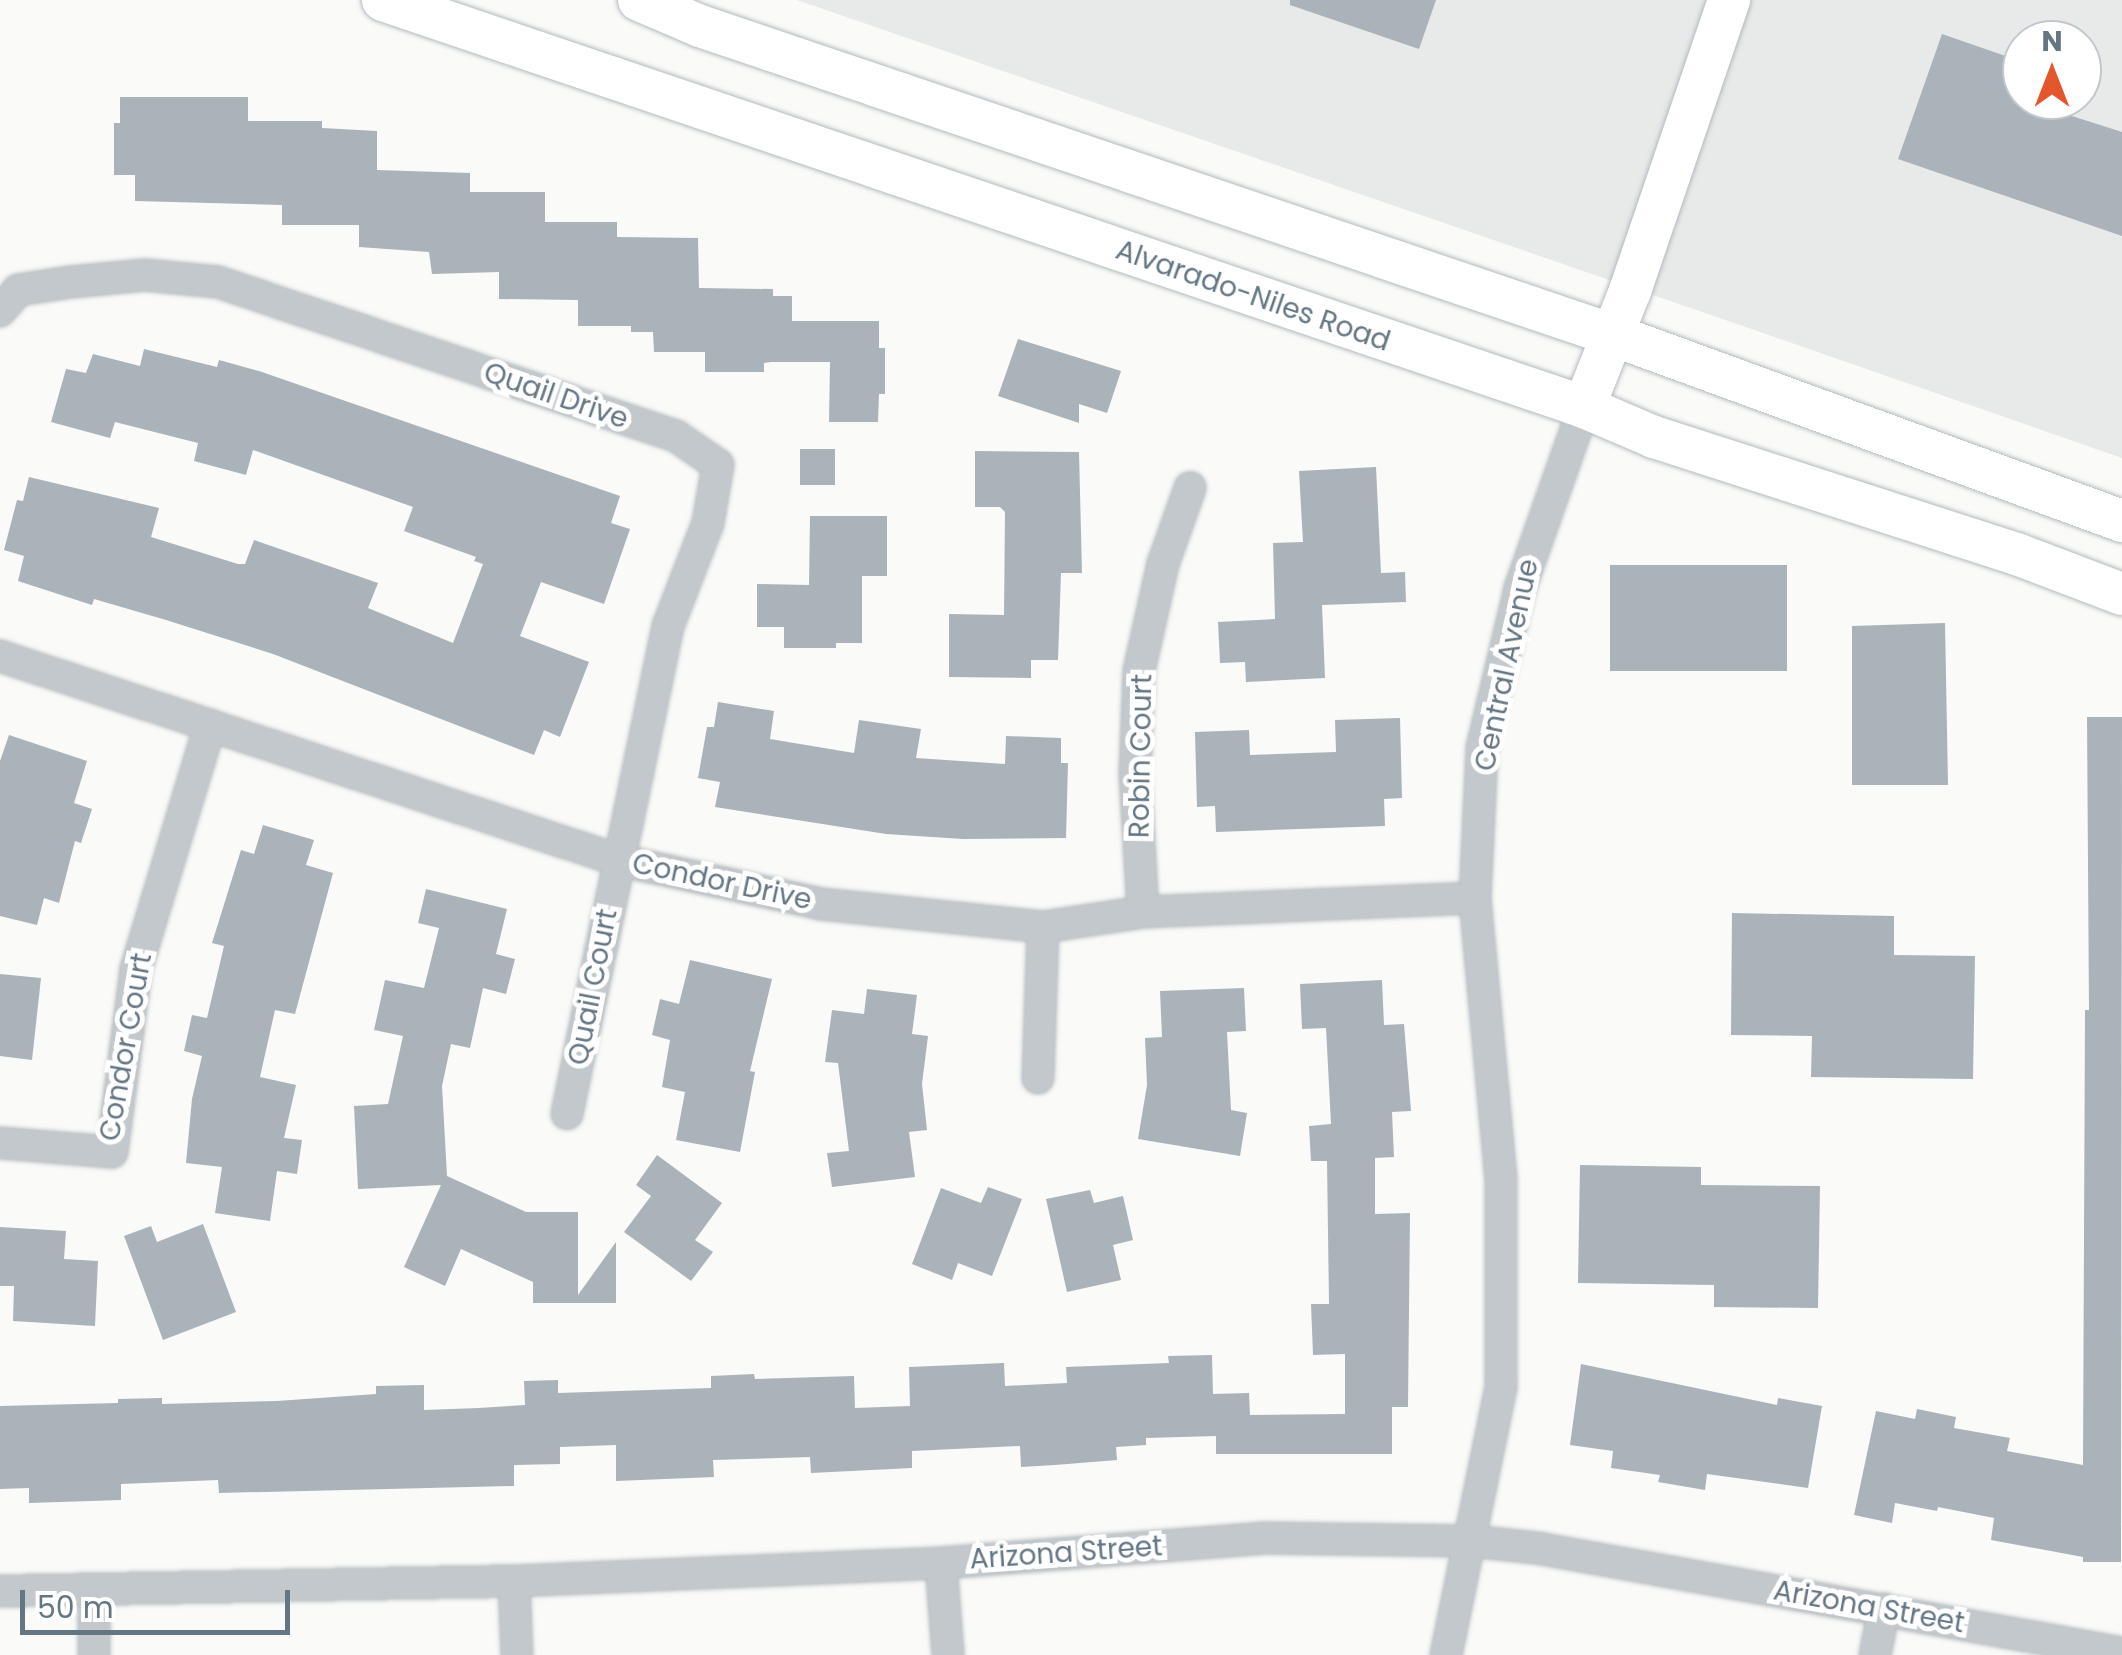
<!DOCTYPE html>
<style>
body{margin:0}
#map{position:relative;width:2122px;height:1655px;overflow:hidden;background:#fafaf8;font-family:Poppins,sans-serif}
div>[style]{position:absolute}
.built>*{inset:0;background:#e8e9e9}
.building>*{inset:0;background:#aab3b9}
.roads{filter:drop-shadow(0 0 2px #b3babf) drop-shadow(0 0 2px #b3babf)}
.street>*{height:30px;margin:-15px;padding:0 15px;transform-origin:15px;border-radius:15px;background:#c3c8cc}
.secondary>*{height:42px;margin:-21px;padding:0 21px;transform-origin:21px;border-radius:21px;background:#fff}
span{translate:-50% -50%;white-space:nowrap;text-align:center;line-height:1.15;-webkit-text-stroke:10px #fff;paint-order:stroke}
.street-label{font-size:28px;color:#657683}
.north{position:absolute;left:2002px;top:20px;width:100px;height:100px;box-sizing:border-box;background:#fff;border:2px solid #c1c8cd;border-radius:50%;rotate:0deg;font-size:28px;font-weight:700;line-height:40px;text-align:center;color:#657683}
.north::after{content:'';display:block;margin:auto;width:35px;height:45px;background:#e4572e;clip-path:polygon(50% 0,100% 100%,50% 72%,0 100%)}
.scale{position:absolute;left:20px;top:1590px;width:270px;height:45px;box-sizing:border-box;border:5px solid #657683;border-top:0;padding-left:12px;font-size:30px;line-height:35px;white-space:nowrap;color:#657683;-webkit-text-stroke:8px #fff;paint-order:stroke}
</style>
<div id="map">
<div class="built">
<div style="clip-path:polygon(evenodd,797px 0,2122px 0,2122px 458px,1763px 333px,797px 0,2022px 40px,2082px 40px,2082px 100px,2022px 100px,2022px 40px)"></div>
</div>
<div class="building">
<div style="clip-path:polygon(1290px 0,1436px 0,1419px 49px,1290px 5px)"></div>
<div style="clip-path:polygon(1942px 34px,2020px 61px,2009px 92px,2022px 100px,2122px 132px,2122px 236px,1898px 159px)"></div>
<div style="clip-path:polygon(120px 97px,248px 97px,248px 121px,322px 121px,322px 128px,377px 131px,377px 170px,470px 173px,470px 192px,545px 192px,545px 222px,617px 222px,617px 237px,698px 238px,699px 288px,773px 289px,773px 296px,792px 296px,792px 321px,879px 321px,879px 348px,885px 348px,885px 394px,879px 394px,878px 422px,829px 422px,830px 362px,771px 362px,764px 363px,764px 372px,705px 372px,705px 352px,654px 352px,653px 332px,631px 332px,631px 326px,578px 326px,578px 300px,499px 299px,499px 272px,432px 274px,429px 252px,359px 247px,359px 225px,282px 225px,282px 205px,135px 201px,135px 175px,114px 175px,114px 123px,120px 123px)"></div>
<div style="clip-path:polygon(1018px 339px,1121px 371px,1107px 413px,1079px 404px,1079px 423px,998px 396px)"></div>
<div style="clip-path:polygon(144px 349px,217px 367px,219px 360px,259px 371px,620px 496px,611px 523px,630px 529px,604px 604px,541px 582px,520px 636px,589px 662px,560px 737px,544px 730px,534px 755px,273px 654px,166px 620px,94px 599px,92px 605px,18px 581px,24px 556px,4px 550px,17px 500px,23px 501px,29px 477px,159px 508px,151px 537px,238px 564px,245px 564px,254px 540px,378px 583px,368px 608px,453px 643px,483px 564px,474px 561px,476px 557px,404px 531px,413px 507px,253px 450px,246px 475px,194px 461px,198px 443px,115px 422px,110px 438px,51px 422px,66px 369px,86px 373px,93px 354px,140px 366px)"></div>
<div style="clip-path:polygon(800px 449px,835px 449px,835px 485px,800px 485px)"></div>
<div style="clip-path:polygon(975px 451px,1079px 452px,1082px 573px,1061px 573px,1058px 660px,1031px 660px,1031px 678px,949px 677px,949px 614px,1004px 615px,1005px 512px,1000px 507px,975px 507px)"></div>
<div style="clip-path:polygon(1376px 467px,1381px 573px,1405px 572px,1406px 602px,1322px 605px,1325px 678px,1246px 682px,1245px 662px,1220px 663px,1218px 622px,1275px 619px,1273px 543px,1303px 542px,1299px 471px)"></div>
<div style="clip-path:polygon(810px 516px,887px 516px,887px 576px,862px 576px,862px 643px,836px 643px,836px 648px,784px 648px,784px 627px,757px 627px,757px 584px,809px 585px)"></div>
<div style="clip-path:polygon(1610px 565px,1787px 565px,1787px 671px,1610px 671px)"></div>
<div style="clip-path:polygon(1945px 623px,1948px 785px,1852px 785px,1852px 626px)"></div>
<div style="clip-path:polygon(718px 702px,774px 711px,770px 739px,854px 753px,859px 720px,921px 729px,916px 758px,1005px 764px,1006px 736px,1061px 738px,1061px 763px,1068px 763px,1066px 838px,963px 839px,886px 834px,715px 807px,720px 782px,698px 778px,707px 727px,714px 727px)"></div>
<div style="clip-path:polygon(2087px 717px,2122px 717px,2121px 1562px,2083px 1562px,2083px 1557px,1991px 1540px,1994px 1518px,1938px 1507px,1937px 1511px,1895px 1503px,1892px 1523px,1854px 1515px,1876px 1411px,1915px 1419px,1917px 1409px,1956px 1417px,1954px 1428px,2010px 1438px,2007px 1451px,2083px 1465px,2085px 1010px,2089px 1010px)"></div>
<div style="clip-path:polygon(1400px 718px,1402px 798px,1384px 799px,1385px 826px,1216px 832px,1215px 806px,1197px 807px,1195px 732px,1249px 730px,1250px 755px,1336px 752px,1335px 720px)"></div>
<div style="clip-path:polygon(9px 735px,87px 761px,74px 803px,92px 809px,81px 843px,75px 841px,59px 903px,44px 898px,37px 925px,0 916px,0 761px)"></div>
<div style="clip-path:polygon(263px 825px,314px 840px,306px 865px,333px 873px,295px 1014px,275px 1010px,260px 1077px,296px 1085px,284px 1138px,302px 1140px,297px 1174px,277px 1171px,270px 1221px,215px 1213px,222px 1167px,186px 1163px,192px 1099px,202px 1056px,184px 1051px,192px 1015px,207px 1018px,224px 946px,212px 943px,241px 850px,254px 854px)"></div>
<div style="clip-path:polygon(426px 889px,507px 909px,496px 954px,515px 959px,506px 994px,483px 988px,470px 1048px,451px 1044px,442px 1086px,447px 1176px,526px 1212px,578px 1212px,578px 1295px,616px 1242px,616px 1303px,533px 1303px,533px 1282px,461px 1249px,445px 1286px,404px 1267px,441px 1185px,358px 1189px,354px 1106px,388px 1104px,403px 1036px,374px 1030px,385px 980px,424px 988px,439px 928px,418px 923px)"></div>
<div style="clip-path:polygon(1732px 913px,1894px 916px,1894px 955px,1975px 956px,1973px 1079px,1811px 1077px,1812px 1036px,1731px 1035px)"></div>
<div style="clip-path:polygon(690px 960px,772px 979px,750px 1071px,755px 1072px,740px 1152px,676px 1140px,685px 1092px,662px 1087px,670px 1040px,652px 1035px,660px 999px,679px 1004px)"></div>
<div style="clip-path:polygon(0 974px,41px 978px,32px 1060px,0 1056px)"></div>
<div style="clip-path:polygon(1382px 980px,1384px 1025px,1404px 1024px,1411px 1111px,1392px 1112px,1394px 1157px,1375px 1158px,1375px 1214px,1410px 1213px,1408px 1407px,1392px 1407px,1392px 1454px,1216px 1454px,1216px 1436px,1146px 1438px,1146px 1445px,1116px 1447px,1117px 1460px,1055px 1465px,1021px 1467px,1020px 1446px,912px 1451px,912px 1468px,811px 1473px,810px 1457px,713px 1460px,714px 1477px,616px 1481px,616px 1445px,560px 1447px,560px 1464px,514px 1465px,514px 1486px,219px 1493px,218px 1480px,121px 1484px,121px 1500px,29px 1503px,29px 1488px,0 1489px,0 1406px,118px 1403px,118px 1399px,162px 1398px,162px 1404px,277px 1401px,376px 1394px,376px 1386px,424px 1385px,424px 1410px,479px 1408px,525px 1405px,524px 1381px,558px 1380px,558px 1393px,711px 1388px,711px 1376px,754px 1374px,755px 1379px,854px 1376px,855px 1408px,910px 1406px,909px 1367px,1004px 1363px,1005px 1386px,1067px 1383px,1066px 1367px,1169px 1363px,1168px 1356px,1212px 1355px,1213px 1394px,1249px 1393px,1250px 1415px,1345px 1414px,1345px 1354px,1313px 1355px,1311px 1304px,1329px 1304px,1327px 1161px,1311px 1161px,1309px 1126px,1331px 1124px,1326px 1028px,1302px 1029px,1300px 984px)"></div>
<div style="clip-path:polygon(1244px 988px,1246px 1031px,1227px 1032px,1231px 1110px,1247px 1113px,1240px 1156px,1138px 1139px,1147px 1085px,1145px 1038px,1162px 1037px,1160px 991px)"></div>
<div style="clip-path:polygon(867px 989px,917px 995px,912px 1034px,928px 1036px,922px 1084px,927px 1130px,909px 1132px,915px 1177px,832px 1187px,827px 1153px,849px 1151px,838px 1063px,825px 1062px,832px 1010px,864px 1014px)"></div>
<div style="clip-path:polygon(657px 1155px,722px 1203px,695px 1240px,713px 1252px,691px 1281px,624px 1232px,651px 1196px,636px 1185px)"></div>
<div style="clip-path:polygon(1580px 1165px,1701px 1167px,1701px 1185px,1820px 1186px,1818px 1308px,1714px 1307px,1714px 1285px,1578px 1283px)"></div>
<div style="clip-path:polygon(988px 1187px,1022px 1199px,992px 1276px,958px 1263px,952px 1280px,912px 1264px,941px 1188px,981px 1203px)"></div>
<div style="clip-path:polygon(1090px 1190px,1094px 1203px,1123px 1196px,1133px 1240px,1113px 1245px,1121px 1280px,1067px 1292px,1046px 1199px)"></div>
<div style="clip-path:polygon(203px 1224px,236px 1312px,163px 1340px,124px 1236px,151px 1226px,157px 1242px)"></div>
<div style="clip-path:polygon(0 1227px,66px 1231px,64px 1259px,98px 1261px,95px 1326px,13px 1321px,14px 1286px,0 1286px)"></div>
<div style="clip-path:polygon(1581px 1364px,1777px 1405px,1778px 1398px,1822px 1406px,1808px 1488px,1707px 1474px,1705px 1490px,1658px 1482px,1660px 1475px,1611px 1468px,1613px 1451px,1570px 1445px)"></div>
</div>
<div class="roads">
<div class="street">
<div style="left:0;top:311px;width:28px;rotate:-49deg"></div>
<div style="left:18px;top:290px;width:54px;rotate:-8.6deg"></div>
<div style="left:71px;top:282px;width:74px;rotate:-5.4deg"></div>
<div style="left:145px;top:275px;width:73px;rotate:5.5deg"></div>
<div style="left:218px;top:282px;width:483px;rotate:18.6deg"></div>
<div style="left:676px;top:436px;width:51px;rotate:34.6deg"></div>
<div style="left:718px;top:465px;width:59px;rotate:99.8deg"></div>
<div style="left:708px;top:523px;width:110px;rotate:111.2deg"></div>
<div style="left:668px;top:626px;width:498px;rotate:101.7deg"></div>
<div style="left:0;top:656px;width:651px;rotate:18.27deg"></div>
<div style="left:618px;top:860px;width:208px;rotate:12.2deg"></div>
<div style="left:821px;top:904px;width:223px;rotate:5.9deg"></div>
<div style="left:1043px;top:927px;width:101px;rotate:-8.5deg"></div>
<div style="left:1143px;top:912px;width:332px;rotate:-2.4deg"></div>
<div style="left:1143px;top:912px;width:137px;rotate:-93.3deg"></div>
<div style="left:1135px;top:775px;width:104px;rotate:-87.8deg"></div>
<div style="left:1139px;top:671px;width:110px;rotate:-77.4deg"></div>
<div style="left:1163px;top:564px;width:81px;rotate:-70.4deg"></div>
<div style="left:1038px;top:1078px;width:151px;rotate:-88.1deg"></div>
<div style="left:0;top:1143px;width:112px;rotate:4.6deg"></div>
<div style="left:112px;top:1152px;width:185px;rotate:-82.5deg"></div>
<div style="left:136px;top:969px;width:255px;rotate:-73.1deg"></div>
<div style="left:941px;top:1563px;width:92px;rotate:85.6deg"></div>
<div style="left:514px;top:1581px;width:74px;rotate:87.7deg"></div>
<div style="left:0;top:1591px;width:514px;rotate:-1.11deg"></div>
<div style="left:514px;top:1581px;width:427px;rotate:-2.4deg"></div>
<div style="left:941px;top:1563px;width:323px;rotate:-4.4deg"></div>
<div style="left:1263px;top:1538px;width:207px;rotate:0.8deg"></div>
<div style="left:1470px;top:1541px;width:67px;rotate:6deg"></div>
<div style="left:1537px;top:1548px;width:594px;rotate:10.18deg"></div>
<div style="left:94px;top:1593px;width:62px;rotate:90deg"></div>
<div style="left:1446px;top:1655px;width:274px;rotate:-78.4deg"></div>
<div style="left:1501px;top:1387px;width:208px;rotate:-90deg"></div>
<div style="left:1501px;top:1179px;width:282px;rotate:-95.3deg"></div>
<div style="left:1475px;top:898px;width:150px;rotate:-87.3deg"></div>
<div style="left:1482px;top:748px;width:164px;rotate:-76.6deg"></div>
<div style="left:1520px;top:588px;width:192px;rotate:-70.5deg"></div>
<div style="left:1875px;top:1655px;width:47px;rotate:-78.9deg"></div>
</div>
<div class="secondary">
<div style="left:383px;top:0;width:1268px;rotate:18.72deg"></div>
<div style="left:1584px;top:407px;width:76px;rotate:23.2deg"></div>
<div style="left:1654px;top:437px;width:381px;rotate:17.9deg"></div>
<div style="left:2017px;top:554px;width:112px;rotate:20.9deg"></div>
<div style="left:639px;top:0;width:66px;rotate:23.1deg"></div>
<div style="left:700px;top:26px;width:964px;rotate:18.7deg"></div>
<div style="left:1613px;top:335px;width:542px;rotate:20.07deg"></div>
<div style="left:1584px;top:407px;width:125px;rotate:-68.4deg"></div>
<div style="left:1630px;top:291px;width:307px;rotate:-71.2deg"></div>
</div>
</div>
<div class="street-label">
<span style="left:1253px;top:296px;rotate:19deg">Alvarado-Niles Road</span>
<span style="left:556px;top:396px;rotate:19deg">Quail Drive</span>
<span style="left:1507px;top:665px;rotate:-78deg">Central Avenue</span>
<span style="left:1141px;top:756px;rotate:-89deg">Robin Court</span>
<span style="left:722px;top:882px;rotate:12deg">Condor Drive</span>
<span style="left:593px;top:987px;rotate:-79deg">Quail Court</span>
<span style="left:126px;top:1047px;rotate:-80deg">Condor Court</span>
<span style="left:1066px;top:1553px;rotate:-4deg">Arizona Street</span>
<span style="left:1869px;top:1607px;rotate:10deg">Arizona Street</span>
</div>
<div class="north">N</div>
<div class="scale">50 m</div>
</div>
